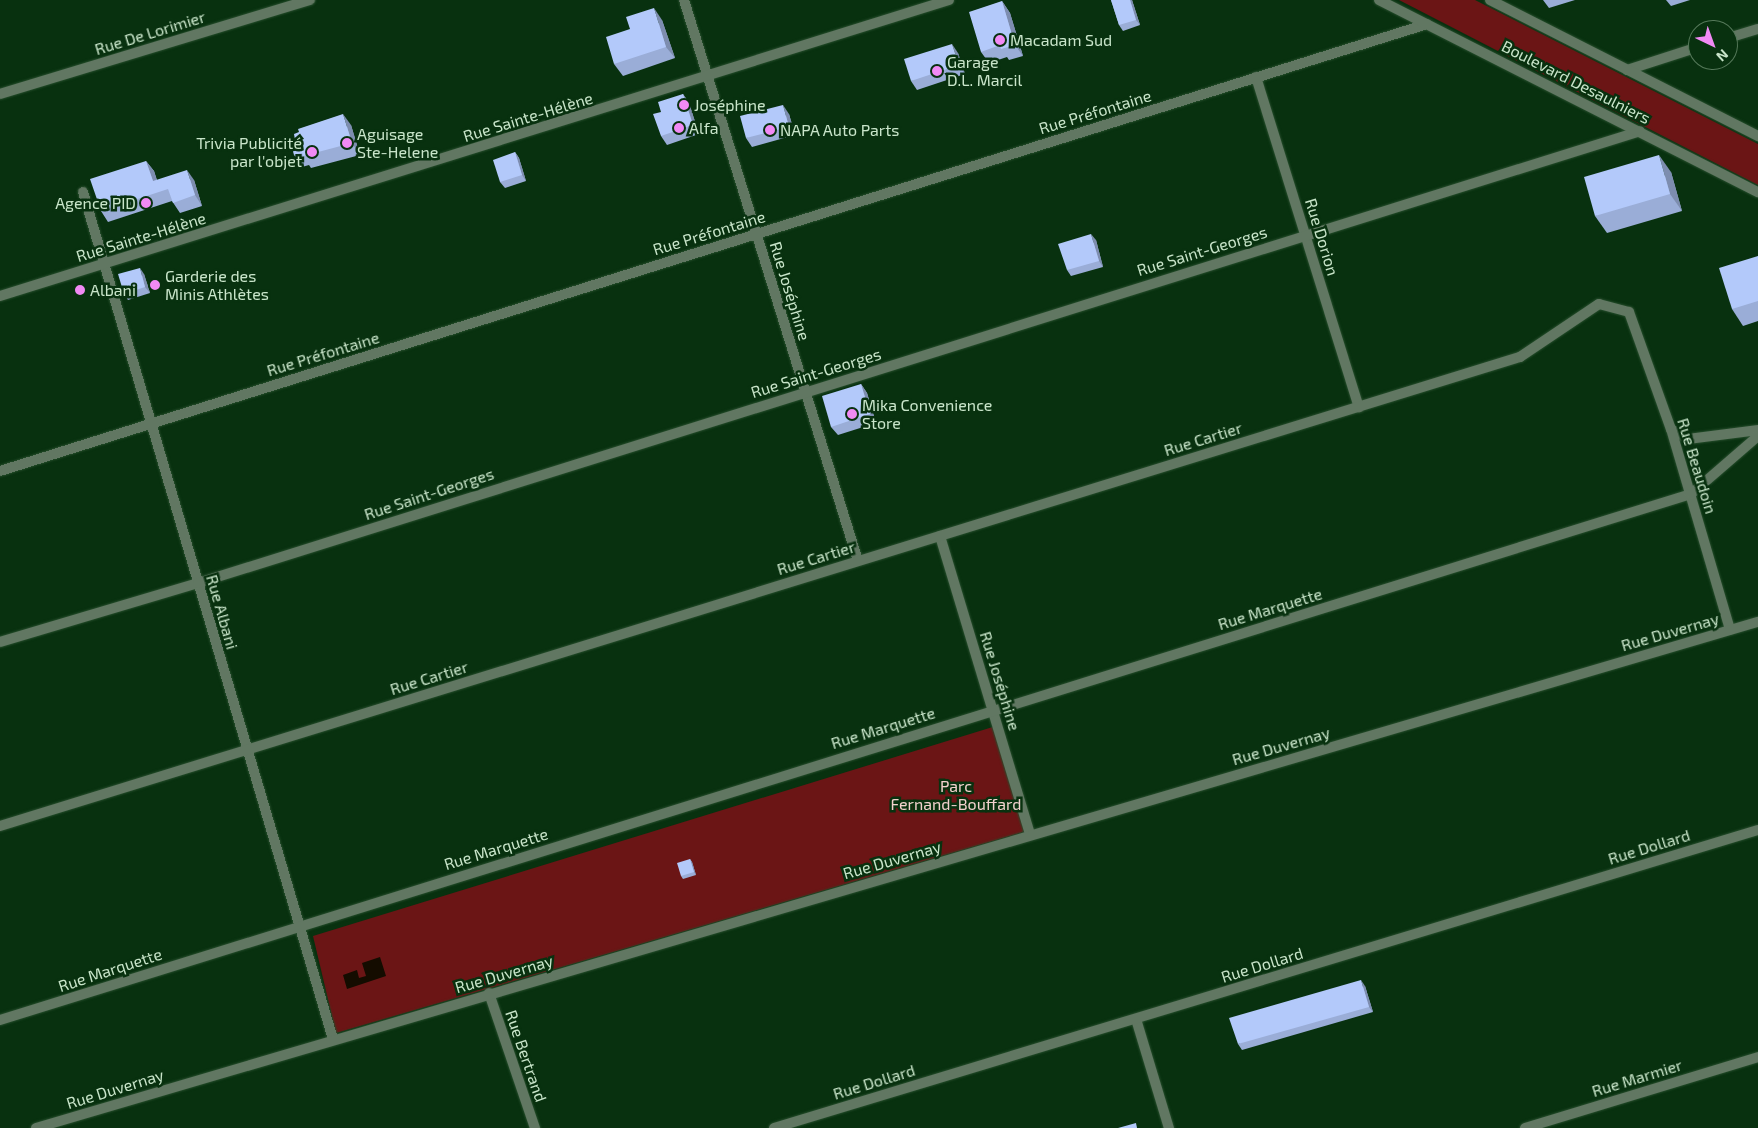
<!DOCTYPE html>
<meta charset="utf-8">
<style>
body{margin:0}
#map{position:relative;width:1758px;height:1128px;overflow:hidden;background:#08310f;font-family:"Exo 2",sans-serif}
div>[style]{position:absolute}
.green>*{inset:0;background:#6b1515}
.water>*{inset:0;background:#140c00}
.roads{filter:drop-shadow(0 0 1px #274e2d) drop-shadow(0 0 1px #274e2d)}
.minor>*{height:10px;margin:-5px;padding:0 5px;transform-origin:5px;border-radius:5px;background:#617762}
.tertiary>*{height:10px;margin:-5px;padding:0 5px;transform-origin:5px;border-radius:5px;background:#617762}
.wall>*{inset:0;background:#9aadd7}
.shaded-wall>*{inset:0;background:#7d8daf}
.building>*{inset:0;background:#b3c9fa}
.dots>*{width:14px;height:14px;translate:-50% -50%;box-sizing:border-box;border:2px solid #08310f;border-radius:50%}
span{translate:-50% -50%;white-space:nowrap;text-align:center;line-height:1.15;-webkit-text-stroke:5px #08310f;paint-order:stroke}
.street-label{font-size:16px;color:#c9e5ca}
.poi-label{font-size:16px;color:#c9e5ca}
.left{translate:0 -50%;text-align:left}
.right{translate:-100% -50%;text-align:right}
.park-label{font-size:16px;color:#f3d2ce}
.north{position:absolute;left:1688px;top:20px;width:50px;height:50px;box-sizing:border-box;background:#08310f;border:1px solid #55795a;border-radius:50%;rotate:138deg;font-size:14px;font-weight:700;line-height:20px;text-align:center;color:#c9e5ca}
.north::after{content:'';display:block;margin:auto;width:18px;height:22px;background:#f18af4;clip-path:polygon(50% 0,100% 100%,50% 72%,0 100%)}
</style>
<div id="map">
<div class="green">
<div style="clip-path:polygon(1399px 0,1475px 0,1758px 144px,1758px 185px)"></div>
<div style="clip-path:polygon(996px 726px,1024px 832px,336px 1033px,313px 936px)"></div>
</div>
<div class="water">
<div style="clip-path:polygon(380px 957px,386px 976px,347px 989px,343px 975px,357px 970px,359px 978px,366px 976px,362px 963px)"></div>
</div>
<div class="roads">
<div class="minor">
<div style="left:684px;top:0;width:587px;rotate:72.77deg"></div>
<div style="left:1728px;top:38px;width:31px;rotate:-17deg"></div>
<div style="left:1627px;top:70px;width:75px;rotate:-17.9deg"></div>
<div style="left:1256px;top:77px;width:346px;rotate:72.7deg"></div>
<div style="left:0;top:94px;width:324px;rotate:-16.9deg"></div>
<div style="left:83px;top:192px;width:883px;rotate:73.56deg"></div>
<div style="left:1671px;top:429px;width:20px;rotate:30deg"></div>
<div style="left:1688px;top:439px;width:71px;rotate:-7.3deg"></div>
<div style="left:0;top:471px;width:1495px;rotate:-17.39deg"></div>
<div style="left:940px;top:536px;width:312px;rotate:73.2deg"></div>
<div style="left:0;top:642px;width:207px;rotate:-16.6deg"></div>
<div style="left:198px;top:583px;width:1511px;rotate:-17.4deg"></div>
<div style="left:0;top:826px;width:1591px;rotate:-17.15deg"></div>
<div style="left:1520px;top:357px;width:95px;rotate:-33.9deg"></div>
<div style="left:1599px;top:304px;width:31px;rotate:15deg"></div>
<div style="left:1629px;top:312px;width:124px;rotate:70.3deg"></div>
<div style="left:1671px;top:429px;width:209px;rotate:73.6deg"></div>
<div style="left:489px;top:993px;width:143px;rotate:71.2deg"></div>
<div style="left:1136px;top:1019px;width:114px;rotate:73.2deg"></div>
<div style="left:0;top:1020px;width:1771px;rotate:-17.28deg"></div>
<div style="left:1691px;top:494px;width:89px;rotate:-40.9deg"></div>
<div style="left:36px;top:1128px;width:1795px;rotate:-16.38deg"></div>
<div style="left:774px;top:1128px;width:1028px;rotate:-16.85deg"></div>
<div style="left:1525px;top:1128px;width:244px;rotate:-16.9deg"></div>
</div>
<div class="tertiary">
<div style="left:1379px;top:0;width:425px;rotate:26.9deg"></div>
<div style="left:1490px;top:0;width:301px;rotate:26.9deg"></div>
<div style="left:0;top:296px;width:994px;rotate:-17.32deg"></div>
</div>
</div>
<div class="wall">
<div style="clip-path:polygon(1111px 0,1132px 0,1140px 25px,1123px 31px,1119px 25px)"></div>
<div style="clip-path:polygon(1543px 0,1575px 0,1549px 8px)"></div>
<div style="clip-path:polygon(1666px 0,1690px 0,1671px 6px)"></div>
<div style="clip-path:polygon(1002px 1px,1010px 13px,1023px 56px,1009px 60px,1007px 57px,989px 63px,981px 52px)"></div>
<div style="clip-path:polygon(662px 20px,675px 58px,623px 76px,614px 64px)"></div>
<div style="clip-path:polygon(958px 53px,965px 74px,917px 90px,911px 81px)"></div>
<div style="clip-path:polygon(683px 94px,689px 103px,699px 134px,667px 145px,661px 136px,661px 112px)"></div>
<div style="clip-path:polygon(789px 114px,795px 135px,752px 147px,746px 138px)"></div>
<div style="clip-path:polygon(351px 125px,360px 155px,311px 168px,309px 165px,302px 167px,294px 155px)"></div>
<div style="clip-path:polygon(515px 152px,519px 158px,526px 181px,505px 188px,500px 182px)"></div>
<div style="clip-path:polygon(146px 161px,154px 171px,157px 180px,194px 180px,202px 206px,180px 213px,172px 201px,108px 222px,101px 211px)"></div>
<div style="clip-path:polygon(1671px 172px,1682px 211px,1607px 233px,1595px 216px)"></div>
<div style="clip-path:polygon(1096px 240px,1103px 267px,1071px 276px,1067px 270px)"></div>
<div style="clip-path:polygon(1758px 256px,1758px 321px,1743px 326px,1732px 309px)"></div>
<div style="clip-path:polygon(144px 274px,150px 293px,128px 300px,124px 294px)"></div>
<div style="clip-path:polygon(861px 384px,867px 393px,876px 423px,838px 435px,831px 427px)"></div>
<div style="clip-path:polygon(690px 859px,692px 862px,696px 875px,683px 879px,681px 876px)"></div>
<div style="clip-path:polygon(1365px 986px,1373px 1012px,1242px 1050px,1238px 1044px)"></div>
</div>
<div class="shaded-wall">
<div style="clip-path:polygon(1130px 0,1132px 0,1140px 25px,1136px 20px)"></div>
<div style="clip-path:polygon(1002px 1px,1010px 13px,1023px 56px,1015px 45px)"></div>
<div style="clip-path:polygon(654px 8px,662px 20px,675px 58px,666px 47px)"></div>
<div style="clip-path:polygon(952px 44px,958px 53px,965px 74px,959px 65px)"></div>
<div style="clip-path:polygon(683px 94px,689px 103px,699px 134px,693px 125px)"></div>
<div style="clip-path:polygon(783px 105px,789px 114px,795px 135px,789px 127px)"></div>
<div style="clip-path:polygon(343px 114px,351px 125px,360px 155px,352px 143px)"></div>
<div style="clip-path:polygon(515px 152px,519px 158px,526px 181px,522px 175px)"></div>
<div style="clip-path:polygon(1659px 155px,1671px 172px,1682px 211px,1670px 194px)"></div>
<div style="clip-path:polygon(146px 161px,154px 171px,160px 191px,153px 181px)"></div>
<div style="clip-path:polygon(187px 170px,194px 180px,202px 206px,195px 195px)"></div>
<div style="clip-path:polygon(1091px 234px,1096px 240px,1103px 267px,1099px 261px)"></div>
<div style="clip-path:polygon(140px 268px,144px 274px,150px 293px,145px 287px)"></div>
<div style="clip-path:polygon(861px 384px,867px 393px,876px 423px,870px 414px)"></div>
<div style="clip-path:polygon(690px 859px,692px 862px,696px 875px,694px 872px)"></div>
<div style="clip-path:polygon(1361px 980px,1365px 986px,1373px 1012px,1369px 1007px)"></div>
</div>
<div class="building">
<div style="clip-path:polygon(1111px 0,1130px 0,1136px 20px,1119px 25px)"></div>
<div style="clip-path:polygon(1002px 1px,1015px 45px,1001px 49px,1000px 45px,981px 52px,969px 12px)"></div>
<div style="clip-path:polygon(654px 8px,666px 47px,614px 64px,606px 37px,630px 29px,626px 17px)"></div>
<div style="clip-path:polygon(952px 44px,959px 65px,911px 81px,904px 59px)"></div>
<div style="clip-path:polygon(683px 94px,693px 125px,661px 136px,653px 114px,661px 112px,658px 102px)"></div>
<div style="clip-path:polygon(783px 105px,789px 127px,746px 138px,740px 116px)"></div>
<div style="clip-path:polygon(343px 114px,352px 143px,303px 156px,302px 153px,294px 155px,290px 141px,295px 140px,294px 134px,299px 132px,298px 129px)"></div>
<div style="clip-path:polygon(515px 152px,522px 175px,500px 182px,493px 160px)"></div>
<div style="clip-path:polygon(1659px 155px,1670px 194px,1595px 216px,1584px 177px)"></div>
<div style="clip-path:polygon(146px 161px,153px 181px,187px 170px,195px 195px,173px 203px,168px 189px,101px 211px,90px 179px)"></div>
<div style="clip-path:polygon(1091px 234px,1099px 261px,1067px 270px,1058px 244px)"></div>
<div style="clip-path:polygon(1758px 256px,1758px 301px,1732px 309px,1719px 268px)"></div>
<div style="clip-path:polygon(140px 268px,145px 287px,124px 294px,118px 274px)"></div>
<div style="clip-path:polygon(861px 384px,870px 414px,831px 427px,822px 396px)"></div>
<div style="clip-path:polygon(690px 859px,694px 872px,681px 876px,677px 863px)"></div>
<div style="clip-path:polygon(1361px 980px,1369px 1007px,1238px 1044px,1229px 1018px)"></div>
<div style="clip-path:polygon(1136px 1123px,1137px 1128px,1118px 1128px)"></div>
</div>
<div class="dots">
<div style="left:1000px;top:40px;background:#f18af4"></div>
<div style="left:937px;top:71px;background:#f18af4"></div>
<div style="left:684px;top:105px;background:#f18af4"></div>
<div style="left:679px;top:128px;background:#f18af4"></div>
<div style="left:770px;top:130px;background:#f18af4"></div>
<div style="left:347px;top:143px;background:#f18af4"></div>
<div style="left:312px;top:152px;background:#f18af4"></div>
<div style="left:146px;top:203px;background:#f18af4"></div>
<div style="left:155px;top:285px;background:#f18af4"></div>
<div style="left:80px;top:290px;background:#f18af4"></div>
<div style="left:852px;top:414px;background:#f18af4"></div>
</div>
<div class="street-label">
<span style="left:150px;top:33px;rotate:-17deg">Rue De Lorimier</span>
<span style="left:1576px;top:82px;rotate:27deg">Boulevard Desaulniers</span>
<span style="left:1095px;top:112px;rotate:-17deg">Rue Préfontaine</span>
<span style="left:528px;top:117px;rotate:-17deg">Rue Sainte-Hélène</span>
<span style="left:709px;top:233px;rotate:-17deg">Rue Préfontaine</span>
<span style="left:141px;top:237px;rotate:-17deg">Rue Sainte-Hélène</span>
<span style="left:1322px;top:237px;rotate:73deg">Rue Dorion</span>
<span style="left:1202px;top:251px;rotate:-17deg">Rue Saint-Georges</span>
<span style="left:790px;top:291px;rotate:73deg">Rue Joséphine</span>
<span style="left:323px;top:354px;rotate:-17deg">Rue Préfontaine</span>
<span style="left:816px;top:373px;rotate:-17deg">Rue Saint-Georges</span>
<span style="left:1203px;top:439px;rotate:-17deg">Rue Cartier</span>
<span style="left:1697px;top:466px;rotate:73deg">Rue Beaudoin</span>
<span style="left:429px;top:494px;rotate:-18deg">Rue Saint-Georges</span>
<span style="left:816px;top:558px;rotate:-17deg">Rue Cartier</span>
<span style="left:1270px;top:609px;rotate:-17deg">Rue Marquette</span>
<span style="left:222px;top:612px;rotate:74deg">Rue Albani</span>
<span style="left:1670px;top:632px;rotate:-16deg">Rue Duvernay</span>
<span style="left:429px;top:678px;rotate:-17deg">Rue Cartier</span>
<span style="left:1000px;top:681px;rotate:73deg">Rue Joséphine</span>
<span style="left:883px;top:728px;rotate:-17deg">Rue Marquette</span>
<span style="left:1281px;top:746px;rotate:-16deg">Rue Duvernay</span>
<span style="left:1649px;top:847px;rotate:-17deg">Rue Dollard</span>
<span style="left:496px;top:849px;rotate:-17deg">Rue Marquette</span>
<span style="left:892px;top:860px;rotate:-16deg">Rue Duvernay</span>
<span style="left:1262px;top:965px;rotate:-17deg">Rue Dollard</span>
<span style="left:110px;top:970px;rotate:-18deg">Rue Marquette</span>
<span style="left:504px;top:974px;rotate:-16deg">Rue Duvernay</span>
<span style="left:526px;top:1056px;rotate:71deg">Rue Bertrand</span>
<span style="left:1637px;top:1078px;rotate:-17deg">Rue Marmier</span>
<span style="left:874px;top:1082px;rotate:-17deg">Rue Dollard</span>
<span style="left:115px;top:1089px;rotate:-17deg">Rue Duvernay</span>
</div>
<div class="poi-label">
<span class="left" style="left:1010px;top:40px">Macadam Sud</span>
<span class="left" style="left:947px;top:71px">Garage<br>D.L. Marcil</span>
<span class="left" style="left:694px;top:105px">Joséphine</span>
<span class="left" style="left:689px;top:128px">Alfa</span>
<span class="left" style="left:780px;top:130px">NAPA Auto Parts</span>
<span class="left" style="left:357px;top:143px">Aguisage<br>Ste-Helene</span>
<span class="right" style="left:302px;top:152px">Trivia Publicité<br>par l'objet</span>
<span class="right" style="left:136px;top:203px">Agence PID</span>
<span class="left" style="left:165px;top:285px">Garderie des<br>Minis Athlètes</span>
<span class="left" style="left:90px;top:290px">Albani</span>
<span class="left" style="left:862px;top:414px">Mika Convenience<br>Store</span>
</div>
<div class="park-label">
<span style="left:956px;top:795px">Parc<br>Fernand-Bouffard</span>
</div>
<div class="north">N</div>
</div>
